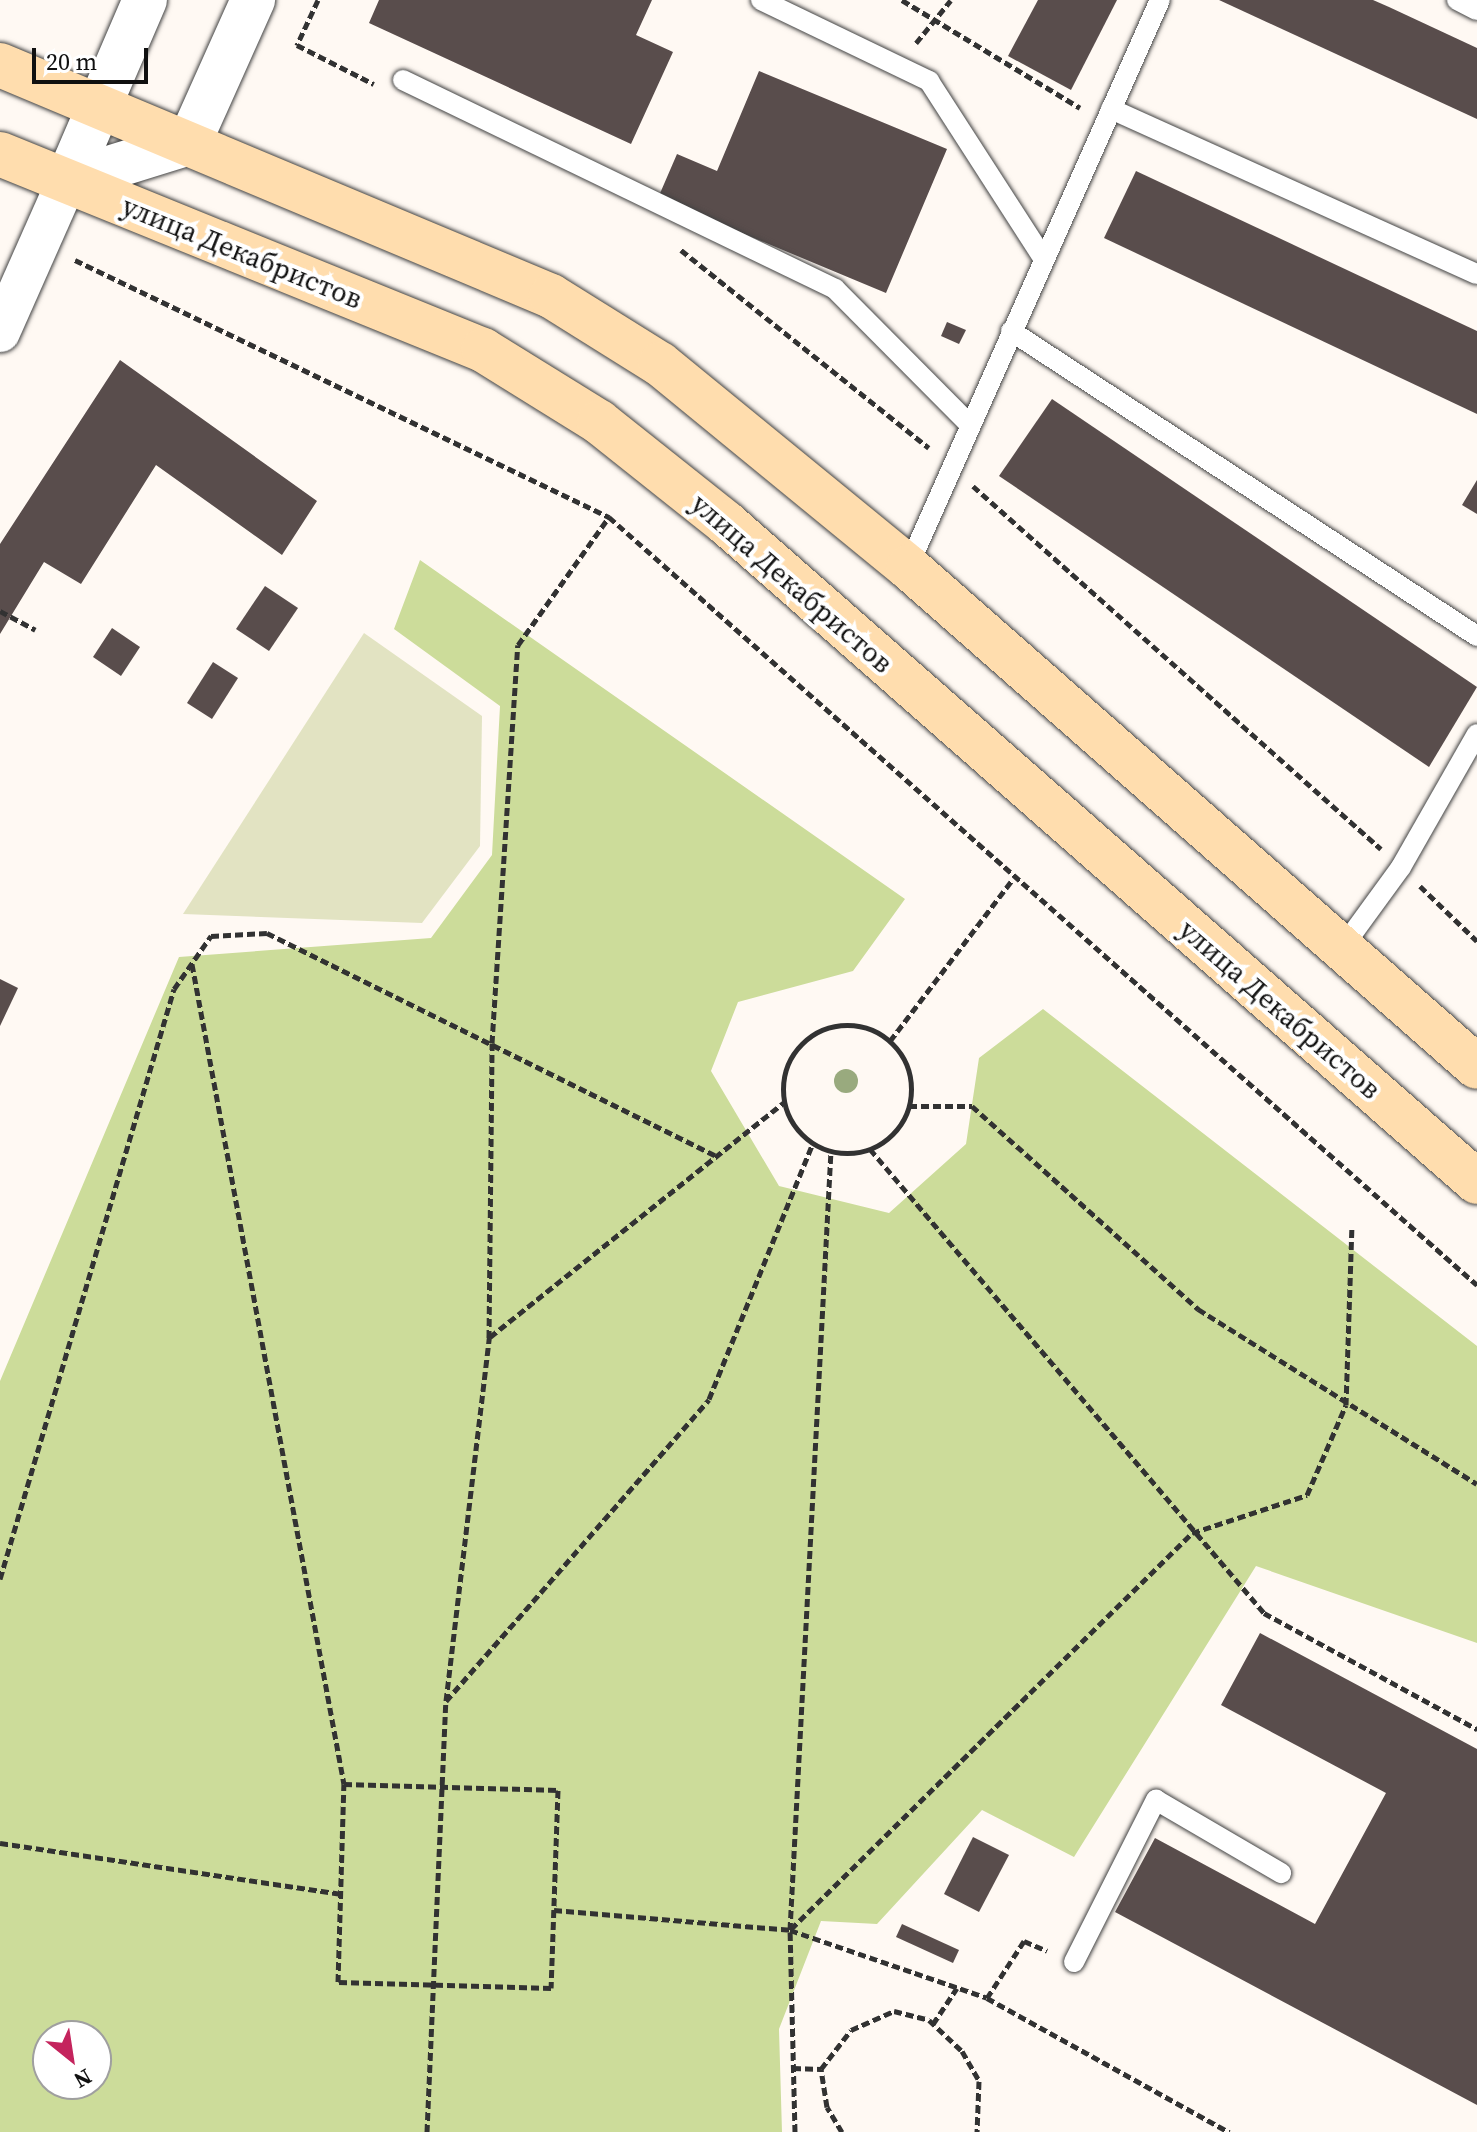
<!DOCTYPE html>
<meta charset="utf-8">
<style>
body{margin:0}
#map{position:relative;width:1477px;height:2132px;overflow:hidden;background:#fff9f3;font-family:"Source Serif 4",serif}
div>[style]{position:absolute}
.forest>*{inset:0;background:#ccdc9a}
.cemetery>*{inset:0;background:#e2e3c2}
.building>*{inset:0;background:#594d4c}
.path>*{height:5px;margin-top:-2.5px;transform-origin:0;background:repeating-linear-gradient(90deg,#323232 0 8px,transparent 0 12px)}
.path>.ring{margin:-2.5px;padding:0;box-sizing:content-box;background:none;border:5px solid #323232;border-radius:50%}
.roads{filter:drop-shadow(0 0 2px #434343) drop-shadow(0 0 2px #434343)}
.service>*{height:20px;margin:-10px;padding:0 10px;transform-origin:10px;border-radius:10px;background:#fff}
.minor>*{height:40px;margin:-20px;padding:0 20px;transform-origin:20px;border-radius:20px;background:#fff}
.tertiary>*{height:44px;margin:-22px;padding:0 22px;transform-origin:22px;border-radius:22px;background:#fff}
.secondary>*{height:44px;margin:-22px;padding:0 22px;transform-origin:22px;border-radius:22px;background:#ffddae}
.trees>*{width:24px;height:24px;margin:-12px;border-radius:50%;background:#99aa7e}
span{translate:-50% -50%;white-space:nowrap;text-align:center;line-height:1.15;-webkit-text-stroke:8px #fff;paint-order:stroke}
.street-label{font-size:28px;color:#101010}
.north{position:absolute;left:32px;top:2020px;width:80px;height:80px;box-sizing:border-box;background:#fff;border:2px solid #9f9f9f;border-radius:50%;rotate:150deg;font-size:22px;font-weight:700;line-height:32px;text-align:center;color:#101010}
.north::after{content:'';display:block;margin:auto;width:28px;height:36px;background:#c4245d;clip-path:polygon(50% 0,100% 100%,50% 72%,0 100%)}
.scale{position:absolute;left:32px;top:48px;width:116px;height:36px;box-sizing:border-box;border:4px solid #101010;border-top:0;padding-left:10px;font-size:24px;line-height:28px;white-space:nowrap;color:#101010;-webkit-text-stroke:6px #fff;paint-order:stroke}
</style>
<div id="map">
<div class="forest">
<div style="clip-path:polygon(evenodd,420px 560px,905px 899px,853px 971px,738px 1002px,711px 1071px,779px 1186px,889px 1213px,966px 1144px,979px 1058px,1043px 1009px,1477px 1346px,1477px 1643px,1256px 1566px,1074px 1857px,982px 1810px,877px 1924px,821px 1921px,779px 2029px,782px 2132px,0 2132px,0 1381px,179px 957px,431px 938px,492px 855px,500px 706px,394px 629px,420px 560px,96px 2036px,96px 2084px,48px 2084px,48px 2036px,96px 2036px)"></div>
</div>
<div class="cemetery">
<div style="clip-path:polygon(364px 633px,482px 716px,480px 846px,422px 923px,183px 914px)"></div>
</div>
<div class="building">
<div style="clip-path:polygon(379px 0,652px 0,636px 35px,673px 52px,631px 144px,369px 23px)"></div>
<div style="clip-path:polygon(1038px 0,1117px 0,1071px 90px,1008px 56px)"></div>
<div style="clip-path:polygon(1219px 0,1373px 0,1389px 7px,1477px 48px,1477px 119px)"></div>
<div style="clip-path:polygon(759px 71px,947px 149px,886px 293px,658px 198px,677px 154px,717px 171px)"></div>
<div style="clip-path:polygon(1136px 171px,1477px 331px,1477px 414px,1104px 238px)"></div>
<div style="clip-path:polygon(947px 322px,966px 330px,959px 344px,941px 336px)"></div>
<div style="clip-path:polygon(120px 360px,317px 501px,282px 555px,156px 465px,81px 584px,44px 562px,0 634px,0 544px)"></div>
<div style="clip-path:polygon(1052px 399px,1477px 687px,1429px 767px,999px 476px)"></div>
<div style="clip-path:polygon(1477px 480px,1477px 514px,1462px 505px)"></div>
<div style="clip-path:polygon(265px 586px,298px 608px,269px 651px,236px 629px)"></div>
<div style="clip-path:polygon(112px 628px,140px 647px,121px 676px,93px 657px)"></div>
<div style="clip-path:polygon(213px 662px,238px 678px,212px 719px,187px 703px)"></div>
<div style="clip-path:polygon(0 979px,18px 988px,0 1026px)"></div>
<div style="clip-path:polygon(1260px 1633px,1477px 1749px,1477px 2105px,1115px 1912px,1155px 1838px,1315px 1924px,1386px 1793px,1221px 1705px)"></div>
<div style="clip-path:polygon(973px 1837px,1009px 1855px,979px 1912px,944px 1894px)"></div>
<div style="clip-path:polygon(902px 1924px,959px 1950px,953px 1963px,896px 1937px)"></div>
</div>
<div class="path">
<div style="left:318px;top:0;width:50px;rotate:115deg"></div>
<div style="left:297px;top:45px;width:86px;rotate:26.9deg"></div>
<div style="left:902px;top:0;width:208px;rotate:31.2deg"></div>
<div style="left:916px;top:43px;width:55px;rotate:-50.9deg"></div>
<div style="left:681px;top:250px;width:317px;rotate:38.6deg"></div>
<div style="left:75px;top:260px;width:593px;rotate:25.7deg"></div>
<div style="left:609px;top:517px;width:1159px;rotate:41.5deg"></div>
<div style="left:973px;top:486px;width:546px;rotate:41.66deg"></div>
<div style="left:0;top:611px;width:40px;rotate:28deg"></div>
<div style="left:1420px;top:886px;width:79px;rotate:44deg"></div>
<div style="left:192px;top:964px;width:834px;rotate:79.5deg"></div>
<div class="ring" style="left:783px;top:1025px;width:123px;height:123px"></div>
<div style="left:890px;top:1041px;width:203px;rotate:-52.8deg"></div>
<div style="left:909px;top:1106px;width:63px"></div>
<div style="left:972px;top:1106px;width:304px;rotate:41.9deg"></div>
<div style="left:1198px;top:1309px;width:329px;rotate:32.1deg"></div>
<div style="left:870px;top:1149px;width:609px;rotate:49.66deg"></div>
<div style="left:1264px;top:1613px;width:243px;rotate:28.6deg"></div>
<div style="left:490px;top:1337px;width:376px;rotate:-38.6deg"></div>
<div style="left:0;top:1579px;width:615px;rotate:-73.57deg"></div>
<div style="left:174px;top:989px;width:65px;rotate:-55.1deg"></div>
<div style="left:211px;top:936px;width:56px;rotate:-3.1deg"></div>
<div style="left:267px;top:933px;width:500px;rotate:26.4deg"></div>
<div style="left:446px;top:1701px;width:366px;rotate:-83.2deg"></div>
<div style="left:489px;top:1338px;width:295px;rotate:-89.4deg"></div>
<div style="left:492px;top:1043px;width:399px;rotate:-86.3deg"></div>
<div style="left:518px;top:645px;width:157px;rotate:-54.6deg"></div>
<div style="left:344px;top:1784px;width:214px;rotate:1.6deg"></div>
<div style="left:558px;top:1790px;width:198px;rotate:92deg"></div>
<div style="left:551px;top:1988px;width:213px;rotate:-178.4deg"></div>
<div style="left:338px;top:1982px;width:198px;rotate:-88.3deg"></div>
<div style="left:0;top:1843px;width:344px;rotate:8.5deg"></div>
<div style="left:554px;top:1910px;width:237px;rotate:4.8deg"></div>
<div style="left:790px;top:1930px;width:208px;rotate:19deg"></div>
<div style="left:987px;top:1998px;width:68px;rotate:-57deg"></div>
<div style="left:1024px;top:1941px;width:25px;rotate:23deg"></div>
<div style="left:791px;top:1929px;width:564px;rotate:-44.64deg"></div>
<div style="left:1192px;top:1533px;width:121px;rotate:-18.3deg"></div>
<div style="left:1307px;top:1495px;width:98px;rotate:-66.6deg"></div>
<div style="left:1346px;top:1405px;width:179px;rotate:-88.1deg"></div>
<div style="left:987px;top:1998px;width:277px;rotate:29deg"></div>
<div style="left:933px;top:2024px;width:43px;rotate:-56.3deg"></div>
<div style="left:793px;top:2068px;width:28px;rotate:2deg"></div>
<div style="left:427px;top:2132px;width:431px;rotate:-87.5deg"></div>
<div style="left:446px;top:1701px;width:400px;rotate:-48.9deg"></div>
<div style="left:709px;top:1399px;width:276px;rotate:-67.9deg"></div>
<div style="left:795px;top:2132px;width:202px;rotate:-91.4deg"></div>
<div style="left:790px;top:1930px;width:780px;rotate:-86.99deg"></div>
<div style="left:842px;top:2132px;width:29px;rotate:-121deg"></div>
<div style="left:827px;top:2107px;width:38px;rotate:-99deg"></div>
<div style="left:821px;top:2069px;width:49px;rotate:-52.4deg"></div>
<div style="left:851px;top:2030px;width:47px;rotate:-23.8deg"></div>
<div style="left:894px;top:2011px;width:36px;rotate:14deg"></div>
<div style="left:929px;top:2020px;width:45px;rotate:43.2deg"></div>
<div style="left:962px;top:2051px;width:34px;rotate:60deg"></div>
<div style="left:979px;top:2081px;width:51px;rotate:92.2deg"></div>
</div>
<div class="roads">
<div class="service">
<div style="left:761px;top:0;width:187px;rotate:25.7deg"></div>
<div style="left:929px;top:81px;width:211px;rotate:57.2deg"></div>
<div style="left:1457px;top:0;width:22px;rotate:27deg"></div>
<div style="left:403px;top:80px;width:480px;rotate:25.8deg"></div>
<div style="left:835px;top:289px;width:190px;rotate:45.2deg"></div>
<div style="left:1111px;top:109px;width:401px;rotate:24.3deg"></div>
<div style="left:1011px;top:331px;width:557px;rotate:33.21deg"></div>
<div style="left:908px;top:567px;width:620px;rotate:-66.04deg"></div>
<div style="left:1342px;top:948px;width:100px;rotate:-53.9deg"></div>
<div style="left:1401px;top:867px;width:153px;rotate:-60.3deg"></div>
<div style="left:1074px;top:1962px;width:182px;rotate:-63.2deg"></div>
<div style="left:1156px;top:1800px;width:145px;rotate:30.3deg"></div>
</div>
<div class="minor">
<div style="left:0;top:332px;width:165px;rotate:-66.1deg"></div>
</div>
<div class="tertiary">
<div style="left:67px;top:181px;width:128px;rotate:-17.3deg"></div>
<div style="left:189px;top:143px;width:157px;rotate:-65.9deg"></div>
<div style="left:67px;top:181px;width:197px;rotate:-66.7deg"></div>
</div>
<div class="secondary">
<div style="left:0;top:65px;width:597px;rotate:22.75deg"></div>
<div style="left:551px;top:296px;width:128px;rotate:32deg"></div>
<div style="left:660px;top:364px;width:320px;rotate:39.3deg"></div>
<div style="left:908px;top:567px;width:757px;rotate:41.31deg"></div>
<div style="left:0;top:154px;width:521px;rotate:22.09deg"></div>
<div style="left:483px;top:350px;width:137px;rotate:31.8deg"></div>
<div style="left:599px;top:422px;width:162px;rotate:38.5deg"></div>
<div style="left:726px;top:523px;width:999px;rotate:41.27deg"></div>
</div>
</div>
<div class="trees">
<div style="left:846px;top:1081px"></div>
</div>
<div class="street-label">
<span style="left:242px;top:252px;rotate:22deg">улица Декабристов</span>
<span style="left:792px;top:583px;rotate:41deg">улица Декабристов</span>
<span style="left:1280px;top:1009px;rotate:41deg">улица Декабристов</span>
</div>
<div class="north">N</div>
<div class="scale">20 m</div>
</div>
